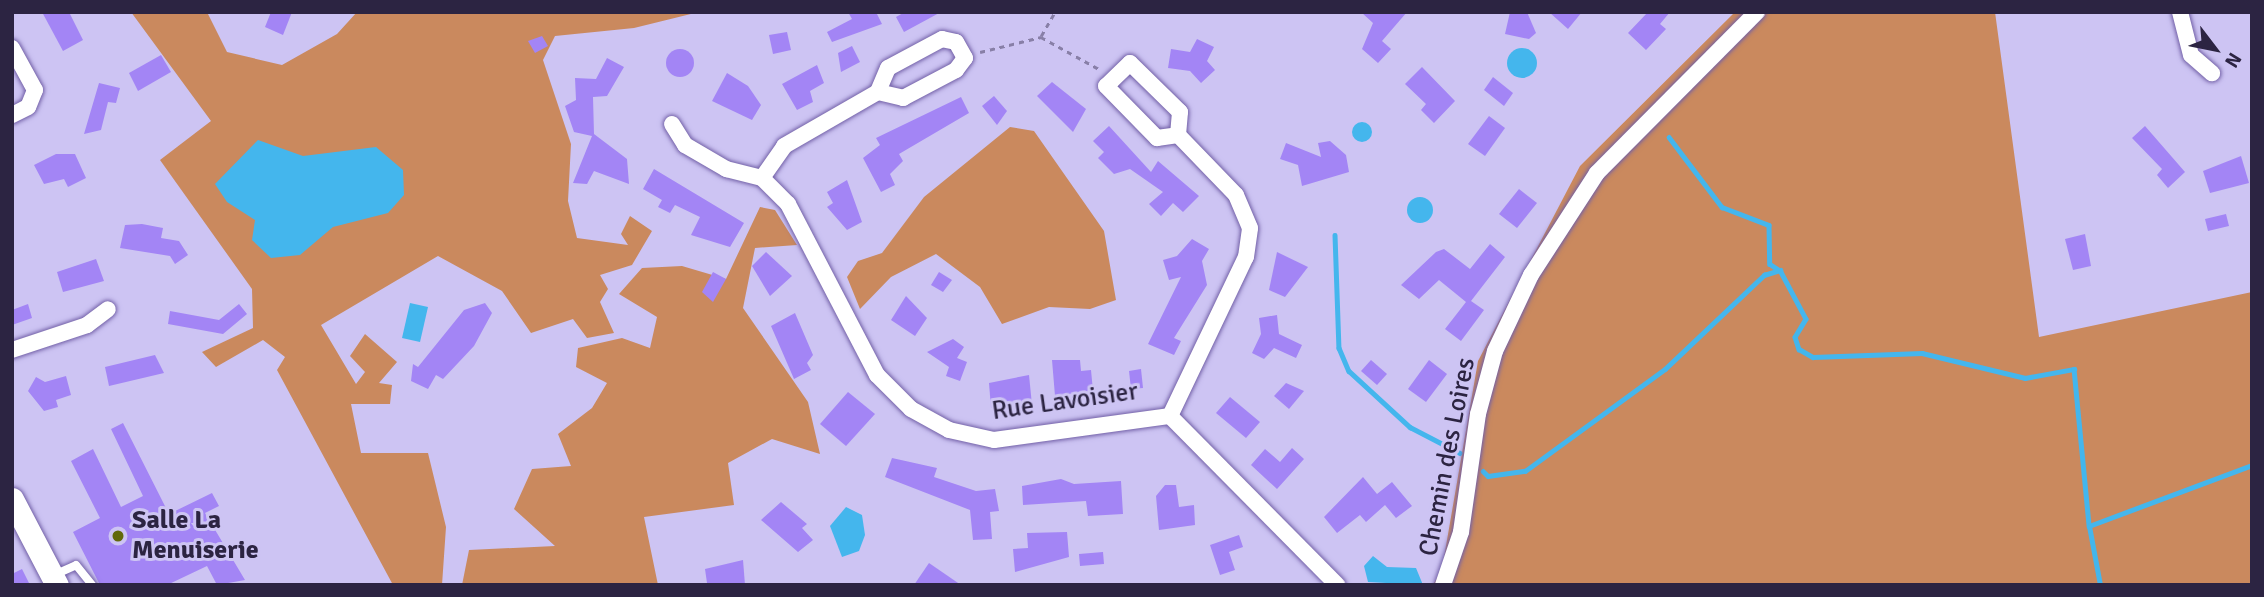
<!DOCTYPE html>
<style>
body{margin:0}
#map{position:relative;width:2264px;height:597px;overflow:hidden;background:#cdc4f3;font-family:Signika,sans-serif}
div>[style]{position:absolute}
.green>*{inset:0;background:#ca895e}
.water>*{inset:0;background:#44b6ed}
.round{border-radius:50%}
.stream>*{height:4.5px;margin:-2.25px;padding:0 2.25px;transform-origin:2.25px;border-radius:2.25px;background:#44b6ed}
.building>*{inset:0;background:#a385f5}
.path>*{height:2.5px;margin-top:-1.25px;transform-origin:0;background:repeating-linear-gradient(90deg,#887fa7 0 5px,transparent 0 10px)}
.roads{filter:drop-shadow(0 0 2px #7260a7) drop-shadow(0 0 2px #7260a7)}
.lane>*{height:8px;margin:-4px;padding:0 4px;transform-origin:4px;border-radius:4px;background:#fff}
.street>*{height:16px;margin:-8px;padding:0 8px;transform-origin:8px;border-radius:8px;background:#fff}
.secondary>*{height:23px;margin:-11.5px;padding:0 11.5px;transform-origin:11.5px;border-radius:11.5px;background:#fff}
.dots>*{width:19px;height:19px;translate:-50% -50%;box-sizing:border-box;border:4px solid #cdc4f3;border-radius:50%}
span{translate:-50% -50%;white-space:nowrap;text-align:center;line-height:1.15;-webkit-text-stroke:6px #cdc4f3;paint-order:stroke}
.street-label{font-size:26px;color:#2c2442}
.poi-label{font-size:26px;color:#2c2442;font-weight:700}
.left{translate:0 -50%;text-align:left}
.frame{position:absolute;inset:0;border:14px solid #2c2442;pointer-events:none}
.north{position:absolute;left:2180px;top:14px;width:70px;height:70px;-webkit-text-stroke:5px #cdc4f3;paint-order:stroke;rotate:122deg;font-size:19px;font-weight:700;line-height:28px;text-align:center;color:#2c2442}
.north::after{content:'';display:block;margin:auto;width:24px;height:32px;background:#2c2442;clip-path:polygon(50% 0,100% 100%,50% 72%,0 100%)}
</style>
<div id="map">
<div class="green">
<div style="clip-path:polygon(131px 12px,207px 12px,227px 52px,282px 65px,337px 34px,357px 12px,699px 12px,634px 28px,555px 36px,543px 60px,571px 144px,568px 201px,577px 238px,628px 245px,621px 234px,630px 216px,652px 231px,632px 265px,600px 275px,608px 289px,600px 302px,614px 333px,587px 338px,573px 319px,531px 333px,502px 291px,438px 256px,321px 325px,356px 384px,365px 372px,350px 356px,365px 334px,397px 362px,379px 383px,392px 385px,390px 404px,351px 404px,361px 453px,428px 453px,446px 527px,442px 585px,393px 585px,277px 370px,285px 357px,263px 340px,216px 367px,202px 352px,253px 328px,252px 289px,160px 160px,211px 121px)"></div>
<div style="clip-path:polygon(1735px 12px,1995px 12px,2039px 337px,2252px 292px,2252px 585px,1433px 585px,1442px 569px,1478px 361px,1580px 166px)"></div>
<div style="clip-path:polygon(1010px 127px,1034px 131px,1104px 231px,1116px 300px,1090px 309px,1049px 307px,1002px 324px,980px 287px,936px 254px,891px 277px,860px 309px,847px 277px,858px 261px,882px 253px,924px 197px)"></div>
<div style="clip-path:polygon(760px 207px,775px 210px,797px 245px,755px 248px,743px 308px,808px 402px,820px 454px,772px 439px,728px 463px,734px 505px,644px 517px,658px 585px,462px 585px,469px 550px,555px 546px,514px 509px,532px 469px,571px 466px,558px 434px,592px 408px,607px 383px,576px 367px,578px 348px,622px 338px,650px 348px,657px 317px,619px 294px,642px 268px,682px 266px,726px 279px)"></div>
</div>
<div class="water">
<div class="round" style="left:1507px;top:48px;width:30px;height:30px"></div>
<div class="round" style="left:1352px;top:122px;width:20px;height:20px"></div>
<div style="clip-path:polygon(258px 140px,303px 156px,376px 147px,403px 170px,404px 195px,388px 213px,333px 227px,300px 255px,271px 258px,252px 240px,255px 220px,227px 202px,215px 184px)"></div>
<div class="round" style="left:1407px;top:197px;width:26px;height:26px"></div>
<div style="clip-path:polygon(410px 303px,428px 307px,420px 342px,402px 338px)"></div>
<div style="clip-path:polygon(846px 507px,862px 515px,865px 535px,859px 551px,842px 557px,830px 526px)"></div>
<div style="clip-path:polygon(1373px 556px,1387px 567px,1416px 568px,1423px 585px,1368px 582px,1364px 566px)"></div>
</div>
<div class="stream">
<div style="left:1669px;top:137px;width:88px;rotate:52.9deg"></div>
<div style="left:1722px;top:207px;width:50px;rotate:21deg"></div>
<div style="left:1769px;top:225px;width:39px;rotate:89deg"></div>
<div style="left:1770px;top:264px;width:11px;rotate:34deg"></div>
<div style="left:1335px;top:235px;width:113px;rotate:88deg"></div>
<div style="left:1339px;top:348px;width:25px;rotate:67deg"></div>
<div style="left:1349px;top:371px;width:83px;rotate:42.6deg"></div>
<div style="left:1410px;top:427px;width:56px;rotate:27.5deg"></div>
<div style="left:1483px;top:471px;width:7px;rotate:45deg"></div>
<div style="left:1488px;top:476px;width:37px;rotate:-8deg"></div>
<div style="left:1525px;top:471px;width:173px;rotate:-36.1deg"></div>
<div style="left:1665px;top:369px;width:137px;rotate:-43.5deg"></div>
<div style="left:1764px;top:275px;width:17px;rotate:-17deg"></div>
<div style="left:1780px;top:270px;width:55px;rotate:62deg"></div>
<div style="left:1806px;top:319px;width:21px;rotate:121deg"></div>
<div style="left:1795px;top:337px;width:13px;rotate:72deg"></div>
<div style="left:1799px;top:349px;width:16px;rotate:30deg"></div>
<div style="left:1813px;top:357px;width:109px;rotate:-2.1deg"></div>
<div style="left:1922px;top:353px;width:106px;rotate:13.6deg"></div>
<div style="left:2025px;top:378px;width:50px;rotate:-10.4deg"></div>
<div style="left:2074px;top:369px;width:158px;rotate:84.5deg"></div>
<div style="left:2100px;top:585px;width:60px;rotate:-100.6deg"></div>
<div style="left:2089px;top:526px;width:174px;rotate:-20.5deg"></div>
</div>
<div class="building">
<div style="clip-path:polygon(42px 12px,69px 12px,83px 40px,63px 51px)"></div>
<div style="clip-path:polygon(271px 12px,292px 12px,283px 35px,265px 27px)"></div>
<div style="clip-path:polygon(848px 12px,876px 12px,882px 24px,832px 42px,827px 32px,852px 19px)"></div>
<div style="clip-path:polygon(905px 12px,941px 12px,904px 32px,896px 17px)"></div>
<div style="clip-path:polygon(1361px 12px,1407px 12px,1382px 41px,1391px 49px,1378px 63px,1362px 49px,1373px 23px)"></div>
<div style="clip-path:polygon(1510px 12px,1527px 12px,1536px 33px,1529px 39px,1505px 34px)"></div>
<div style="clip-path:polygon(1549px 12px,1582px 12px,1568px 29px)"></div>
<div style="clip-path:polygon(1648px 12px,1670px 12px,1660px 24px,1666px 29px,1646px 50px,1628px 33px)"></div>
<div style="clip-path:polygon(787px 32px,791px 50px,773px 54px,769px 35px)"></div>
<div style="clip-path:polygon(542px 36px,548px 46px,535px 53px,528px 41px)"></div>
<div style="clip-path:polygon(1197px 39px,1214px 47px,1207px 61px,1215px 70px,1201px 83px,1190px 71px,1168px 68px,1171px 49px,1190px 52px)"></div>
<div style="clip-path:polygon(852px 46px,860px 62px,841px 72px,838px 53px)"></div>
<div class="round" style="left:666px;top:49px;width:28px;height:28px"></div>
<div style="clip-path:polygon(161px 55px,171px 72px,138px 91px,129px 73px)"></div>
<div style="clip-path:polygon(607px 58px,624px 67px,607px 96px,593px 97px,594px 134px,627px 159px,629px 184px,594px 171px,587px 184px,573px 183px,592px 136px,574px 132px,565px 106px,576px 100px,575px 78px,596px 79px)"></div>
<div style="clip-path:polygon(817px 65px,824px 83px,810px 91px,813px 102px,797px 110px,782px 84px)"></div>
<div style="clip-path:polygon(1422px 67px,1455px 101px,1434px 123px,1421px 110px,1426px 104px,1405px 84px)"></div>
<div style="clip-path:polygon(727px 73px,748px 86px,761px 105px,752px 120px,712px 101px)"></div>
<div style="clip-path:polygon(1493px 77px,1513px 93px,1504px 106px,1484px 90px)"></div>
<div style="clip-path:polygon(1052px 82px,1086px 109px,1073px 132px,1037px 96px)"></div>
<div style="clip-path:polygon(99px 83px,120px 88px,116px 103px,108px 102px,101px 130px,84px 134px)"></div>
<div style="clip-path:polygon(994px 96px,1007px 111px,997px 125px,982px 106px)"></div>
<div style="clip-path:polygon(961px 97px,969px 113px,899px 154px,903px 161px,890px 174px,895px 185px,881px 192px,863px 158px,880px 145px,876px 138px)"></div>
<div style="clip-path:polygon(1489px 116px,1505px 128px,1485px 156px,1468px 144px)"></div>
<div style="clip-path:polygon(1109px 126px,1151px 172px,1158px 161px,1199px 196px,1183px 212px,1173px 203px,1161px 216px,1149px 204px,1163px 192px,1130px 169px,1114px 174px,1098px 158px,1104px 152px,1093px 141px)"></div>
<div style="clip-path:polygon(2145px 126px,2185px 172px,2168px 188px,2157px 175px,2162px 169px,2132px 138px)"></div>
<div style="clip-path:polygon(1330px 141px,1346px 155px,1349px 172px,1302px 186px,1298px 165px,1280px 159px,1286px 143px,1321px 157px,1318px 143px)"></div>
<div style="clip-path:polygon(56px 154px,75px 154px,86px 178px,68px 187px,64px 179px,44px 184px,34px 165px)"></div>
<div style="clip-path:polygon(2241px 156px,2249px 183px,2210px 193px,2203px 171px)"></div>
<div style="clip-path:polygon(654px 169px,744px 223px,730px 247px,691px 235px,700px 217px,675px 205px,670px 213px,658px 207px,662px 200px,643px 189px)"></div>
<div style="clip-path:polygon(847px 180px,862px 222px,847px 230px,827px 207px,833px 203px,827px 192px)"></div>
<div style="clip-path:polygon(1519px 189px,1537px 203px,1517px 228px,1499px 214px)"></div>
<div style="clip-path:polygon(2226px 214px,2229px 226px,2208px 231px,2205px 219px)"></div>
<div style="clip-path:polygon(142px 224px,163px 228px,161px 238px,179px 241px,188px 255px,175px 264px,170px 256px,120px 248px,125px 225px)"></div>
<div style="clip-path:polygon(2085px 234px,2091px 266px,2073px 270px,2065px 239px)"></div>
<div style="clip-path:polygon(1192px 239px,1209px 249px,1202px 261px,1207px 285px,1174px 338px,1181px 341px,1174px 355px,1148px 344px,1181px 277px,1169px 280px,1163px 260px,1177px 256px)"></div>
<div style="clip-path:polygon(1490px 244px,1505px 257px,1471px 301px,1484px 310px,1461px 341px,1445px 329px,1466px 302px,1439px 280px,1419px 299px,1401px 285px,1436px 252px,1444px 249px,1470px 269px)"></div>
<div style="clip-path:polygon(766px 252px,792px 276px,770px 296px,752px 266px)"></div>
<div style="clip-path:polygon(1277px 252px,1308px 267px,1285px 297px,1269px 290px)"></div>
<div style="clip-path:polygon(96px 259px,104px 281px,63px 292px,57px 272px)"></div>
<div style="clip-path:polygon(713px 272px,726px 279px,713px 302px,702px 292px)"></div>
<div style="clip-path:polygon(939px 272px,952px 280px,943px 292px,931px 285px)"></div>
<div style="clip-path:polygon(906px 296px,927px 318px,915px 336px,891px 320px)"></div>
<div style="clip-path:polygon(485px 303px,492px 313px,474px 346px,443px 379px,436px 375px,428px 389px,411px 381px,413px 364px,418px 367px,464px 310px)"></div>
<div style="clip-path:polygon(28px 304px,32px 318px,12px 325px,12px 310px)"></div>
<div style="clip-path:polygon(239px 304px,247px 314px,223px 334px,168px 324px,170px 311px,219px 320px)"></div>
<div style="clip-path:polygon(795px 313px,813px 355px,807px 363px,811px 370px,794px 379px,771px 326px)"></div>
<div style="clip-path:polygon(1277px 315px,1279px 334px,1302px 345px,1296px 358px,1274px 348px,1264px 359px,1252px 353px,1261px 334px,1259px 318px)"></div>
<div style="clip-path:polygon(953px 339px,964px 347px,957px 358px,967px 362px,960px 381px,946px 376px,949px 367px,927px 352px)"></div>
<div style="clip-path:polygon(155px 355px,164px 373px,109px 386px,105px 367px)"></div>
<div style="clip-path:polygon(1052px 360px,1080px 360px,1081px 371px,1091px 370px,1093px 391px,1055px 396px)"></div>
<div style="clip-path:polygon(1371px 360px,1387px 374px,1377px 385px,1361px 371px)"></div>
<div style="clip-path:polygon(1429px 360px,1447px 374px,1426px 402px,1408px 389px)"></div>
<div style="clip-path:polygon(1141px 369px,1143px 388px,1131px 389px,1129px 371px)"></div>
<div style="clip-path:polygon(1029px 375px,1032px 405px,991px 408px,989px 383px)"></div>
<div style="clip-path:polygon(66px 376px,71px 395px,56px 400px,58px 407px,44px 411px,28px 391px,36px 377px,45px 382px)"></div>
<div style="clip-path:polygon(1286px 383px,1304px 391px,1289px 409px,1274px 396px)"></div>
<div style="clip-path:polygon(848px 392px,875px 414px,846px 446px,820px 424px)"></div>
<div style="clip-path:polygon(1230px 397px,1260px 422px,1246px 438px,1216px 413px)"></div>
<div style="clip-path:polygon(123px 423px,169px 514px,212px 493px,219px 506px,205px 513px,245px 580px,217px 585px,207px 566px,167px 585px,100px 585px,73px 532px,100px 518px,71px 461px,93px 449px,121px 507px,143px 496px,111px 429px)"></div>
<div style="clip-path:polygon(1292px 448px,1304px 459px,1277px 489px,1251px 465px,1265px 449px,1280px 462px)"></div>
<div style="clip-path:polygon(892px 458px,937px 468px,934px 477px,976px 491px,995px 489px,999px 511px,990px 512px,992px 539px,973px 540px,970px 510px,885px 477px)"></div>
<div style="clip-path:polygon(1363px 477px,1377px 494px,1392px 482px,1412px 506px,1396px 518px,1385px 505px,1366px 522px,1360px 515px,1337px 533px,1324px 517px)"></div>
<div style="clip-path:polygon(1061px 479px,1074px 484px,1121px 481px,1123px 514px,1088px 516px,1086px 501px,1023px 505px,1022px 486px)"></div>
<div style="clip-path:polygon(1165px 485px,1176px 485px,1179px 507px,1194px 505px,1195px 525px,1159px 530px,1156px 496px)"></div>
<div style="clip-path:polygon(781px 502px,807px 524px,802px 528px,813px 540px,798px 552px,761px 520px)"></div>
<div style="clip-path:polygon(1067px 532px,1069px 557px,1015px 572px,1013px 549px,1028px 548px,1027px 533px)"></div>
<div style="clip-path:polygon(1239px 535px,1243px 547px,1229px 552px,1235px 570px,1220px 575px,1210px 545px)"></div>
<div style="clip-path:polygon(1103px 552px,1104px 564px,1080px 566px,1079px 554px)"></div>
<div style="clip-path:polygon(743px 560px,745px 585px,707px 583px,705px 569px)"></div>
<div style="clip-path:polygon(929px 563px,961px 585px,914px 585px)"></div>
<div style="clip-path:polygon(22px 569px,30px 585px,12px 585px,12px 574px)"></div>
</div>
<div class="path">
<div style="left:1041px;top:36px;width:28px;rotate:-60deg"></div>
<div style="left:980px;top:52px;width:63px;rotate:-13.8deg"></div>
<div style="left:1041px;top:37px;width:66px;rotate:28.9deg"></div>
</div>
<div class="roads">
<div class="lane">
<div style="left:54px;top:575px;width:24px;rotate:-24deg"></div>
<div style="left:76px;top:565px;width:26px;rotate:51deg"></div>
</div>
<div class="street">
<div style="left:2180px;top:12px;width:44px;rotate:75.7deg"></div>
<div style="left:2191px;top:55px;width:28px;rotate:41deg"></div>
<div style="left:12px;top:48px;width:48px;rotate:61.3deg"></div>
<div style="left:35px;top:90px;width:18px;rotate:112deg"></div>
<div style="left:28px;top:107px;width:18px;rotate:153deg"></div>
<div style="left:672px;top:124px;width:25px;rotate:58deg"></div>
<div style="left:685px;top:145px;width:48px;rotate:30.3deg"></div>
<div style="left:726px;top:169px;width:37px;rotate:14deg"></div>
<div style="left:762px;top:178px;width:37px;rotate:45deg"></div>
<div style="left:788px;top:204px;width:193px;rotate:62.5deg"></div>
<div style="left:877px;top:375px;width:48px;rotate:45deg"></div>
<div style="left:911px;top:409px;width:43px;rotate:28.9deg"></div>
<div style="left:949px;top:430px;width:46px;rotate:12.5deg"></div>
<div style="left:994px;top:440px;width:178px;rotate:-7.8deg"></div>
<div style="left:1170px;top:416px;width:238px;rotate:45.3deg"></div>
<div style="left:762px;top:178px;width:39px;rotate:-55deg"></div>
<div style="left:784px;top:146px;width:108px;rotate:-29.9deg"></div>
<div style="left:878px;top:92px;width:26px;rotate:13deg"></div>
<div style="left:903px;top:98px;width:60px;rotate:-27.8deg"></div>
<div style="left:956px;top:70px;width:15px;rotate:-53deg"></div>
<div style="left:965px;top:58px;width:18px;rotate:-119deg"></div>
<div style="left:956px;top:42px;width:14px;rotate:-168deg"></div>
<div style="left:942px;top:39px;width:61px;rotate:151.8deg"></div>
<div style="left:888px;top:68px;width:26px;rotate:113deg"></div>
<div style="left:12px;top:350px;width:79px;rotate:-18.4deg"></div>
<div style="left:87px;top:325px;width:26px;rotate:-37deg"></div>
<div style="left:1170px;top:416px;width:176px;rotate:-64.5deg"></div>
<div style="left:1246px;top:257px;width:29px;rotate:-82deg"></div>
<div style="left:1250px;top:228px;width:36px;rotate:-113deg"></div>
<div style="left:1236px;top:195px;width:83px;rotate:-134deg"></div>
<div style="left:1178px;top:135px;width:23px;rotate:-85deg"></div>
<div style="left:1180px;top:112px;width:70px;rotate:-135.6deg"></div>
<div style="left:1130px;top:63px;width:33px;rotate:136deg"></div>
<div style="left:1106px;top:86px;width:73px;rotate:45.6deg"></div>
<div style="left:1157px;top:138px;width:21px;rotate:-8deg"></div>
<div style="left:1443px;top:585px;width:56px;rotate:-71.2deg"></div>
<div style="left:1461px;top:532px;width:119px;rotate:-81.8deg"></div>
<div style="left:1478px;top:414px;width:65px;rotate:-74.9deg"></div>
<div style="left:1495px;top:351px;width:84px;rotate:-64.7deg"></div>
<div style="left:1531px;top:275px;width:121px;rotate:-57.1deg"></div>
<div style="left:1597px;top:173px;width:227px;rotate:-45.2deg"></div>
</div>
<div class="secondary">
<div style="left:12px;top:499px;width:97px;rotate:62.4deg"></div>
</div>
</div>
<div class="dots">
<div style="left:118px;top:536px;background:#62690a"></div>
</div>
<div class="street-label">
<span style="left:1065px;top:402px;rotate:-8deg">Rue Lavoisier</span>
<span style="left:1448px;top:457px;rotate:-79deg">Chemin des Loires</span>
</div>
<div class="poi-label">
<span class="left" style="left:132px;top:536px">Salle La<br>Menuiserie</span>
</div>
<div class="frame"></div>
<div class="north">N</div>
</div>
